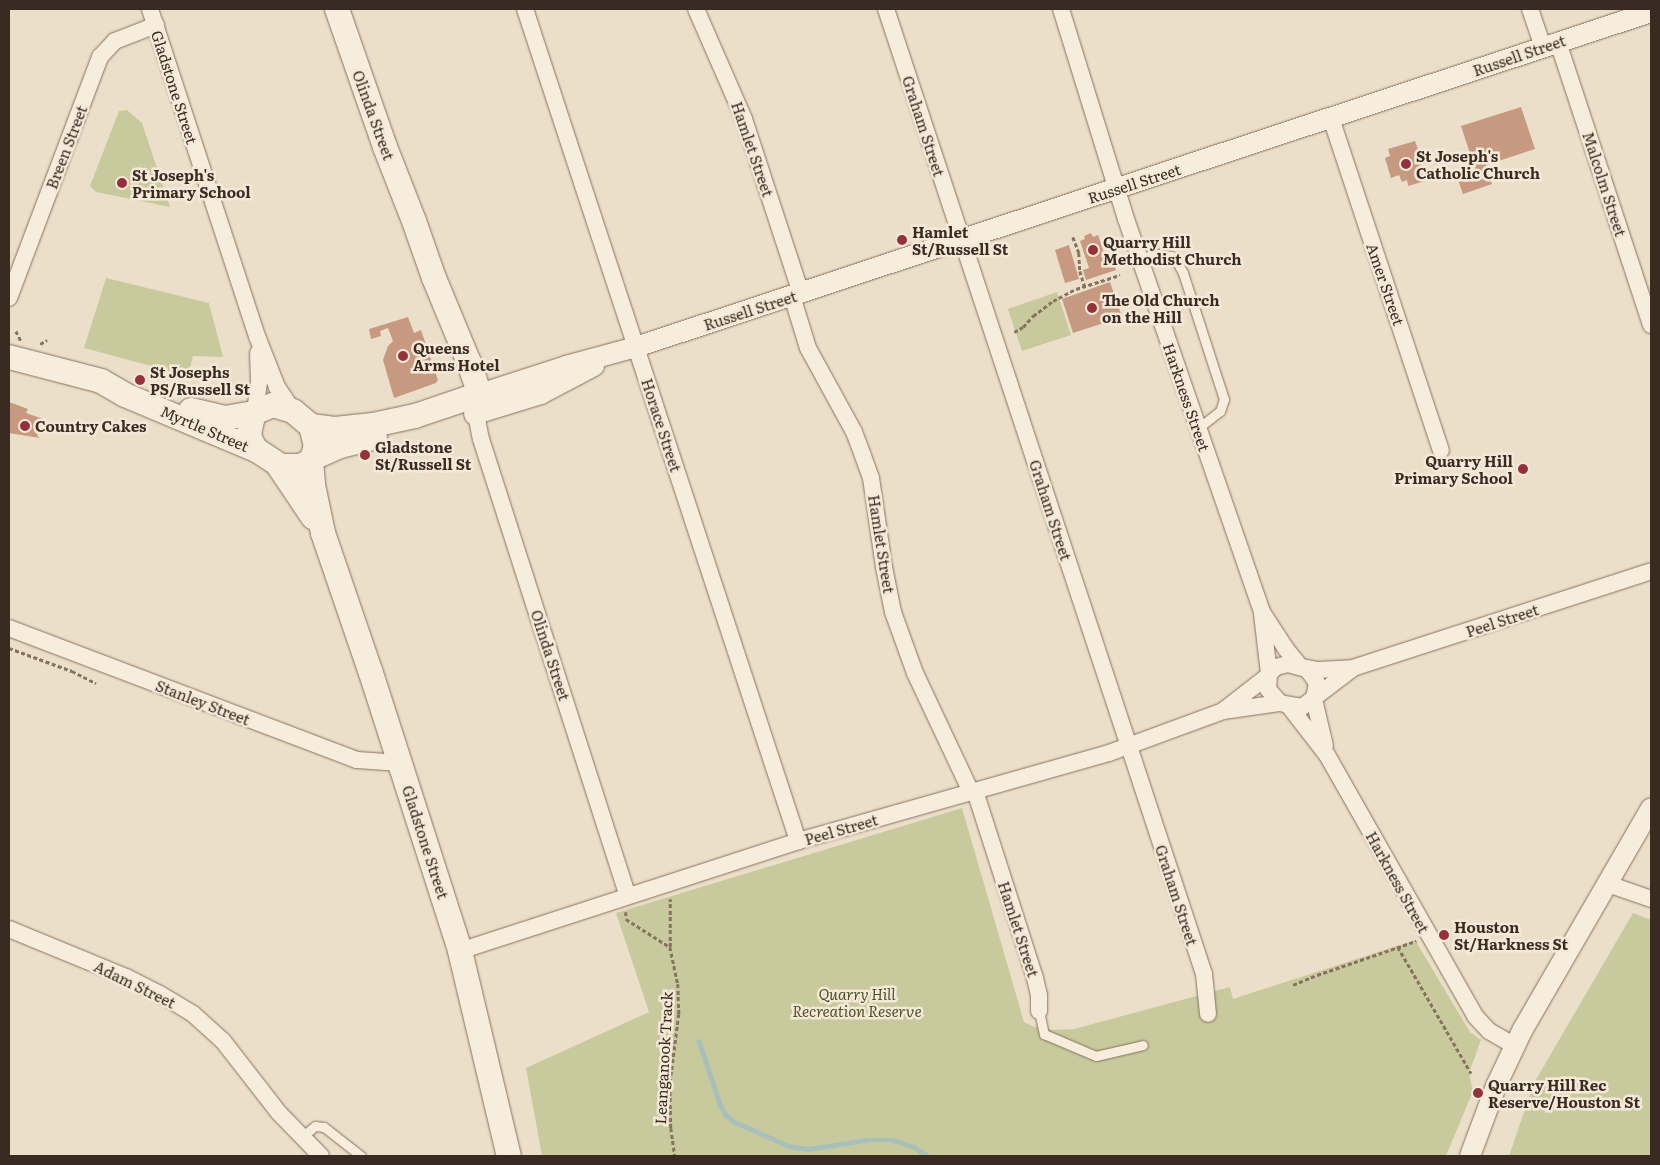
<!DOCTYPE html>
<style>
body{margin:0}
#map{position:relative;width:1660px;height:1165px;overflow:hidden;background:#ecdfc9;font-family:Literata,serif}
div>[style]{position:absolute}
.green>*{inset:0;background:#c8ca9d}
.stream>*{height:4.5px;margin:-2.25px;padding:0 2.25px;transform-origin:2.25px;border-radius:2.25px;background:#a9c0b8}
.building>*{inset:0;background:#c79981}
.path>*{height:2.5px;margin-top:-1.25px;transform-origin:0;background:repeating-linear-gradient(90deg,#87715f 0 4px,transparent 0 6.5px)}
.roads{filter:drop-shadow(0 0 1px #87715f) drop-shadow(0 0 1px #87715f)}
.service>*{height:9px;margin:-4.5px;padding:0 4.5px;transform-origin:4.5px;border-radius:4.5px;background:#f7eddc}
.minor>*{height:16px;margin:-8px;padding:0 8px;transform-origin:8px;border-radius:8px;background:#f7eddc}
.tertiary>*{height:20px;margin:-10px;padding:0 10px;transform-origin:10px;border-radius:10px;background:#f7eddc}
.secondary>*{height:24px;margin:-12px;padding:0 12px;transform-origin:12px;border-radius:12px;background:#f7eddc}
.dots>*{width:14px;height:14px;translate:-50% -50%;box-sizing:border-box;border:2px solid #f4e9d8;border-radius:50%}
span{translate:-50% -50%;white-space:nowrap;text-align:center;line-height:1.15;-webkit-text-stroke:5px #f4e9d8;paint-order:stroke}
.street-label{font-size:15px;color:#392b21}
.poi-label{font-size:15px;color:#392b21;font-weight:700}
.left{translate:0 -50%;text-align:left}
.right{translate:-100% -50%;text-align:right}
.park-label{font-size:15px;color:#4c5329;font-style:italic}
.frame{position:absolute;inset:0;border:10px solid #392b21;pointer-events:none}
</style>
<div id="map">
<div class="green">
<div style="clip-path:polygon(127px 110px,142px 123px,170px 207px,96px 192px,90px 186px,119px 111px)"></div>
<div style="clip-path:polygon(106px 278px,209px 303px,223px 357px,193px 356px,188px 376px,84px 348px)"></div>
<div style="clip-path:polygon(1057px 292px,1071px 335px,1022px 351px,1008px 309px)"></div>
<div style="clip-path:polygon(962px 808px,1024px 1022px,1032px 1026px,1052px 1030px,1074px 1029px,1230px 987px,1233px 999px,1415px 940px,1470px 1032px,1481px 1040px,1469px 1073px,1473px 1091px,1446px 1156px,542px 1156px,526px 1068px,649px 1012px,616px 913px)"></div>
<div style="clip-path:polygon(1633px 913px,1651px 920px,1651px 1156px,1509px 1156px,1534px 1083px)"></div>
</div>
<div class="stream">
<div style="left:699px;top:1041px;width:66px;rotate:71.6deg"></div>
<div style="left:720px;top:1104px;width:13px;rotate:61deg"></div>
<div style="left:726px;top:1115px;width:11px;rotate:38deg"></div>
<div style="left:735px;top:1122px;width:59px;rotate:24deg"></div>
<div style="left:789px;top:1146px;width:19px;rotate:9deg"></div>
<div style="left:808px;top:1149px;width:59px;rotate:-8.8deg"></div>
<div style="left:866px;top:1140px;width:27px"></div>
<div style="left:893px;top:1140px;width:22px;rotate:18deg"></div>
<div style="left:914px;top:1147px;width:17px;rotate:33deg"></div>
</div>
<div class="building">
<div style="clip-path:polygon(1521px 107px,1535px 149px,1486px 165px,1492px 184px,1463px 194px,1456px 174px,1475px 169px,1461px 126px)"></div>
<div style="clip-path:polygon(1415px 141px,1419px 152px,1425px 150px,1429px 162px,1420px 165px,1425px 181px,1408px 186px,1407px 180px,1402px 182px,1399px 175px,1391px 178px,1385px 158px,1390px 156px,1388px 149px)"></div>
<div style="clip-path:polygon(1091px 233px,1093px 237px,1098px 235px,1107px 262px,1113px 260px,1116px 270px,1086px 280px,1083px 270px,1089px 268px,1080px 241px,1085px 239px,1084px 236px)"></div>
<div style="clip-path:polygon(1069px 245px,1079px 279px,1065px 283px,1055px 250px)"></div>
<div style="clip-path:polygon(1110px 282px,1122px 317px,1073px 333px,1062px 299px)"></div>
<div style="clip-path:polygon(408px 317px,414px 333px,421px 330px,438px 380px,436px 383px,394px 398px,383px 360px,388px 346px,393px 341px,388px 328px,380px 331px,381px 336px,371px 339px,369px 329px)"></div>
<div style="clip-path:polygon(9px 402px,28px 409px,26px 413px,43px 419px,37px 436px,40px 438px,9px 433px)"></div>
</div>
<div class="path">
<div style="left:1073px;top:237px;width:17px;rotate:69deg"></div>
<div style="left:1079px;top:253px;width:18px;rotate:87deg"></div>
<div style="left:1080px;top:271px;width:17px;rotate:73deg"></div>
<div style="left:16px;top:331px;width:11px;rotate:63deg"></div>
<div style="left:1014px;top:332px;width:10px;rotate:-29deg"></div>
<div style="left:1023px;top:327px;width:15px;rotate:-48deg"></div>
<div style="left:1033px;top:316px;width:25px;rotate:-37deg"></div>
<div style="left:1053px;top:301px;width:26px;rotate:-28deg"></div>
<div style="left:1076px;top:289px;width:46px;rotate:-17.7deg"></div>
<div style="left:40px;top:344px;width:8px;rotate:-30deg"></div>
<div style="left:9px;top:648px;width:67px;rotate:20.1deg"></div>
<div style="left:72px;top:671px;width:27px;rotate:27deg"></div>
<div style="left:626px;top:912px;width:7px;rotate:90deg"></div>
<div style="left:626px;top:919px;width:52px;rotate:32.5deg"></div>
<div style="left:670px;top:947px;width:38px;rotate:78deg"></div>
<div style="left:678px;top:984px;width:30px;rotate:88deg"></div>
<div style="left:679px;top:1014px;width:72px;rotate:97.2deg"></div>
<div style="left:670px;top:1085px;width:43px;rotate:88.7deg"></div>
<div style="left:671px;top:1128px;width:28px;rotate:82deg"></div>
<div style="left:670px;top:947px;width:48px;rotate:-90deg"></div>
<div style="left:1398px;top:947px;width:146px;rotate:59.9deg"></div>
<div style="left:1293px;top:985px;width:26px;rotate:-23deg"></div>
<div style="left:1317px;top:975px;width:105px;rotate:-19deg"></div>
</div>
<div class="roads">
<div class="service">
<div style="left:1140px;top:258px;width:18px;rotate:-13deg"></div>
<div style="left:1158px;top:254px;width:13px;rotate:9deg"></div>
<div style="left:1171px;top:256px;width:8px;rotate:45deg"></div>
<div style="left:1177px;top:262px;width:13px;rotate:61deg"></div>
<div style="left:1183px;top:273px;width:133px;rotate:72deg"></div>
<div style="left:1224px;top:399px;width:13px;rotate:108deg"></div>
<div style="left:1220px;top:411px;width:28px;rotate:142deg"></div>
<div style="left:1039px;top:1011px;width:24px;rotate:78deg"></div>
<div style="left:1044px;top:1034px;width:56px;rotate:22.9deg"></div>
<div style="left:1096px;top:1056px;width:48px;rotate:-13.2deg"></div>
<div style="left:301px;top:1138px;width:18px;rotate:-41deg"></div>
<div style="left:315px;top:1126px;width:9px;rotate:6deg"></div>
<div style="left:324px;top:1127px;width:47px;rotate:38.1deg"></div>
</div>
<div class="minor">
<div style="left:150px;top:9px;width:344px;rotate:71.9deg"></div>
<div style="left:257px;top:336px;width:55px;rotate:68.6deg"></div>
<div style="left:277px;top:387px;width:29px;rotate:56deg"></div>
<div style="left:525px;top:9px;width:876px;rotate:71.83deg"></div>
<div style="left:696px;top:9px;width:120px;rotate:66.4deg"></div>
<div style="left:744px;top:119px;width:183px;rotate:71.9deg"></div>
<div style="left:886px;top:9px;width:1016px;rotate:71.76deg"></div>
<div style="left:1204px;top:974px;width:40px;rotate:84.3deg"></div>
<div style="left:1061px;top:9px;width:220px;rotate:72.8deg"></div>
<div style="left:1126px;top:219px;width:416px;rotate:70.9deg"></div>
<div style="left:1262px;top:612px;width:44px;rotate:57deg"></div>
<div style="left:1286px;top:649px;width:22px;rotate:51deg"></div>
<div style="left:1530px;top:9px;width:40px;rotate:71.1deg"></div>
<div style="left:1558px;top:42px;width:298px;rotate:71.8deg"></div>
<div style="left:1331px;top:118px;width:350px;rotate:71.7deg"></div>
<div style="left:792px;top:296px;width:54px;rotate:72.9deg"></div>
<div style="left:808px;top:348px;width:96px;rotate:61.3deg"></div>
<div style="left:854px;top:432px;width:26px;rotate:69deg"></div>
<div style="left:863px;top:456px;width:23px;rotate:70deg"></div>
<div style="left:871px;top:478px;width:90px;rotate:81.7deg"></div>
<div style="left:884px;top:567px;width:46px;rotate:78.7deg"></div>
<div style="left:893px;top:612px;width:65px;rotate:70.2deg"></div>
<div style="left:915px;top:673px;width:132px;rotate:64.8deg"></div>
<div style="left:9px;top:298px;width:258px;rotate:-69.3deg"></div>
<div style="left:100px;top:57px;width:22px;rotate:-47deg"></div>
<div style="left:115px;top:41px;width:44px;rotate:-21.3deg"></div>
<div style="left:255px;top:411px;width:30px;rotate:-82deg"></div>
<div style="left:259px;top:381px;width:28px;rotate:-92deg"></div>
<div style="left:476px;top:414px;width:25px;rotate:79deg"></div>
<div style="left:481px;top:439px;width:480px;rotate:72.2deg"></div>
<div style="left:1262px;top:614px;width:60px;rotate:83.3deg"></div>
<div style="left:9px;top:628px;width:372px;rotate:20.8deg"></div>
<div style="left:357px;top:760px;width:43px;rotate:4deg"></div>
<div style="left:1288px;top:664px;width:20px;rotate:15deg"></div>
<div style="left:1307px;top:669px;width:17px;rotate:54deg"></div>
<div style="left:1317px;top:683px;width:15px;rotate:101deg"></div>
<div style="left:1314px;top:698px;width:15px;rotate:143deg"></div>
<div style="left:1302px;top:707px;width:22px;rotate:-170deg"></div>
<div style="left:1280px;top:703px;width:18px;rotate:-131deg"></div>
<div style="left:1268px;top:689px;width:15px;rotate:-86deg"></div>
<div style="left:1269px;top:674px;width:10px;rotate:-45deg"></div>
<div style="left:1276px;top:667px;width:12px;rotate:-14deg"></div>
<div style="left:1302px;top:667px;width:16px;rotate:11deg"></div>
<div style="left:1318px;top:670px;width:35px;rotate:-3deg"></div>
<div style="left:1353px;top:668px;width:313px;rotate:-18deg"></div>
<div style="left:1314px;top:698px;width:48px;rotate:-37.3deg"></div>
<div style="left:1314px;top:699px;width:48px;rotate:76.8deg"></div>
<div style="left:1289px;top:706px;width:62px;rotate:52.2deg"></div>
<div style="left:1327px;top:755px;width:300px;rotate:60.4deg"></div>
<div style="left:1475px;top:1016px;width:21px;rotate:47deg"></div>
<div style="left:1489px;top:1031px;width:30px;rotate:30deg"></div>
<div style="left:1224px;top:710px;width:57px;rotate:-37.9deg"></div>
<div style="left:975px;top:791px;width:196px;rotate:72.2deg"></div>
<div style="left:1035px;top:978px;width:18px;rotate:77deg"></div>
<div style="left:1039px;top:996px;width:15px;rotate:90deg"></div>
<div style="left:1608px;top:884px;width:46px;rotate:19.2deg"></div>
<div style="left:9px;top:929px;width:126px;rotate:22.3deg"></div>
<div style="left:126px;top:977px;width:38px;rotate:27deg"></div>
<div style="left:160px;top:994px;width:39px;rotate:31deg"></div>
<div style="left:193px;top:1014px;width:40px;rotate:42deg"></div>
<div style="left:223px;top:1041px;width:91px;rotate:52.1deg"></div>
<div style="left:279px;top:1113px;width:60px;rotate:45.7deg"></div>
<div style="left:460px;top:951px;width:355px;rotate:-18deg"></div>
<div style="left:798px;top:841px;width:323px;rotate:-15.8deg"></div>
<div style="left:1109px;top:753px;width:121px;rotate:-20.2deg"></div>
<div style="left:1223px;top:711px;width:58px;rotate:-8deg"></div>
</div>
<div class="tertiary">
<div style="left:480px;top:394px;width:90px;rotate:-18deg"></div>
<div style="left:566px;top:366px;width:73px;rotate:-15.2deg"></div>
<div style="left:636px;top:347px;width:1069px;rotate:-18.27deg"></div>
<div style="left:476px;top:414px;width:68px;rotate:-17.1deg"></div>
<div style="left:541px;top:394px;width:60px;rotate:-27.8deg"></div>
<div style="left:1470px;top:1156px;width:75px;rotate:-69.6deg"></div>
<div style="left:1496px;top:1086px;width:63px;rotate:-64.7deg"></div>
<div style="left:1523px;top:1029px;width:255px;rotate:-59.9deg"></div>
</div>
<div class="secondary">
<div style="left:337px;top:9px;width:146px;rotate:70.8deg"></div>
<div style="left:385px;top:147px;width:79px;rotate:68.6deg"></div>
<div style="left:414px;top:221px;width:60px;rotate:70.7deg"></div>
<div style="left:434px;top:278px;width:89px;rotate:67.5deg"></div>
<div style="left:468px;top:360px;width:36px;rotate:71deg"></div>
<div style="left:480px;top:394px;width:20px;rotate:101deg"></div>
<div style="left:9px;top:357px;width:95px;rotate:14.6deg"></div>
<div style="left:101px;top:381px;width:28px;rotate:30deg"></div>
<div style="left:125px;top:395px;width:142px;rotate:22.8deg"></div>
<div style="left:273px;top:405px;width:21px;rotate:17deg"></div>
<div style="left:293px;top:411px;width:23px;rotate:40deg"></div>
<div style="left:311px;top:426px;width:21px;rotate:76deg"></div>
<div style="left:316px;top:446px;width:16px;rotate:108deg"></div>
<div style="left:311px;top:461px;width:12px;rotate:156deg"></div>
<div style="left:300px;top:466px;width:19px;rotate:180deg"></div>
<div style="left:281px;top:466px;width:30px;rotate:-147deg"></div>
<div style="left:256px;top:450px;width:10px;rotate:-119deg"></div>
<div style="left:251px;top:441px;width:8px;rotate:-104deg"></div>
<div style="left:249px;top:433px;width:21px;rotate:-76deg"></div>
<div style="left:254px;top:413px;width:21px;rotate:-23deg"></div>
<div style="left:191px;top:410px;width:35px;rotate:13deg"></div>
<div style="left:225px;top:418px;width:29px;rotate:-10deg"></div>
<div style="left:311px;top:426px;width:24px;rotate:7deg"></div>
<div style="left:335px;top:429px;width:38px;rotate:-6deg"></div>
<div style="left:373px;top:425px;width:43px;rotate:-12.1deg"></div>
<div style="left:415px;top:416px;width:69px;rotate:-18.7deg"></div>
<div style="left:313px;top:458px;width:30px;rotate:-24deg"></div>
<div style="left:340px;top:446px;width:36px;rotate:-14deg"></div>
<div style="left:311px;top:461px;width:24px;rotate:85deg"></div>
<div style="left:313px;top:485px;width:49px;rotate:78.2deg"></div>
<div style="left:323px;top:533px;width:148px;rotate:71.1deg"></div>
<div style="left:371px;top:673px;width:292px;rotate:72.2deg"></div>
<div style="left:460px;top:951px;width:211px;rotate:76.6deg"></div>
<div style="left:278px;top:465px;width:63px;rotate:56.1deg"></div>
</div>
</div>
<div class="dots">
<div style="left:1406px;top:164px;background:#92333b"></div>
<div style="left:122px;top:183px;background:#92333b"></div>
<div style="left:902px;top:240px;background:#92333b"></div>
<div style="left:1093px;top:250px;background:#92333b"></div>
<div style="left:1092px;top:308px;background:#92333b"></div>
<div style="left:403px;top:356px;background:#92333b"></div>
<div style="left:140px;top:380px;background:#92333b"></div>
<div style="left:25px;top:426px;background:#92333b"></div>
<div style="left:365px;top:455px;background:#92333b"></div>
<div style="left:1523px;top:469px;background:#92333b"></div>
<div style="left:1444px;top:935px;background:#92333b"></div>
<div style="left:1478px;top:1093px;background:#92333b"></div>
</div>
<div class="street-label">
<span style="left:1519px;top:55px;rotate:-19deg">Russell Street</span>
<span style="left:175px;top:87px;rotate:72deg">Gladstone Street</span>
<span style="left:374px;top:115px;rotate:70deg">Olinda Street</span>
<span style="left:924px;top:126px;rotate:72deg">Graham Street</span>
<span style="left:66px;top:147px;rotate:-69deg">Breen Street</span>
<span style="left:753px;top:149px;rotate:71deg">Hamlet Street</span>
<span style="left:1134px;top:183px;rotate:-18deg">Russell Street</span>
<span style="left:1605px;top:184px;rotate:72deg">Malcolm Street</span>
<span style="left:1386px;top:284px;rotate:71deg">Amer Street</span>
<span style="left:750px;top:310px;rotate:-18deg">Russell Street</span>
<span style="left:1187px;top:397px;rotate:71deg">Harkness Street</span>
<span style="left:662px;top:425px;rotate:72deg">Horace Street</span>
<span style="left:205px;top:428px;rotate:23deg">Myrtle Street</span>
<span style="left:1051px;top:510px;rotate:72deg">Graham Street</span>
<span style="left:882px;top:544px;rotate:81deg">Hamlet Street</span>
<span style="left:1502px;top:620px;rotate:-18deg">Peel Street</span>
<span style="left:551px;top:655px;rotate:72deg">Olinda Street</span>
<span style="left:203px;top:702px;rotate:21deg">Stanley Street</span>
<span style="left:841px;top:829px;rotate:-16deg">Peel Street</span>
<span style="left:426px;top:842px;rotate:72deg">Gladstone Street</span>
<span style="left:1398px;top:882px;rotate:61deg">Harkness Street</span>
<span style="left:1177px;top:895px;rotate:72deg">Graham Street</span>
<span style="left:1019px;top:929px;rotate:72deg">Hamlet Street</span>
<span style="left:135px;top:984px;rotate:26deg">Adam Street</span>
<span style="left:663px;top:1058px;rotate:-87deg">Leanganook Track</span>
</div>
<div class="poi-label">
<span class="left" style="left:1416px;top:164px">St Joseph's<br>Catholic Church</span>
<span class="left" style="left:132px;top:183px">St Joseph's<br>Primary School</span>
<span class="left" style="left:912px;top:240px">Hamlet<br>St/Russell St</span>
<span class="left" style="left:1103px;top:250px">Quarry Hill<br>Methodist Church</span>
<span class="left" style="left:1102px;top:308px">The Old Church<br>on the Hill</span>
<span class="left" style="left:413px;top:356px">Queens<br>Arms Hotel</span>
<span class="left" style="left:150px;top:380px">St Josephs<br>PS/Russell St</span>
<span class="left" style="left:35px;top:426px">Country Cakes</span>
<span class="left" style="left:375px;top:455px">Gladstone<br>St/Russell St</span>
<span class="right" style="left:1513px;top:469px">Quarry Hill<br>Primary School</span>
<span class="left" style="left:1454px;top:935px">Houston<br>St/Harkness St</span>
<span class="left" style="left:1488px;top:1093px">Quarry Hill Rec<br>Reserve/Houston St</span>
</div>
<div class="park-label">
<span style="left:857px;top:1002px">Quarry Hill<br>Recreation Reserve</span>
</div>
<div class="frame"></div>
</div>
